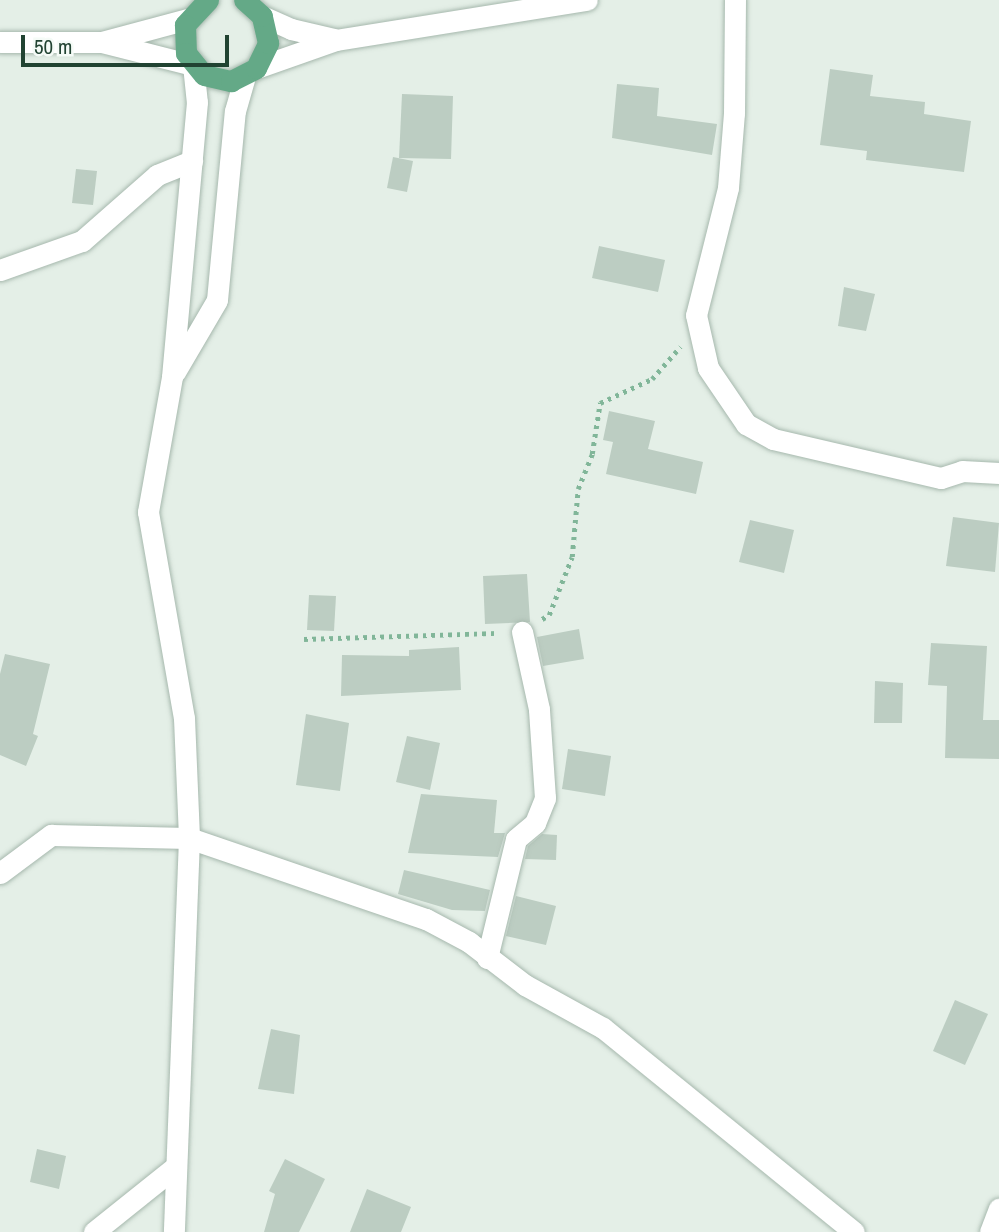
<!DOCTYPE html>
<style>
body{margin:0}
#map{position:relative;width:999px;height:1232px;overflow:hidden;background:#e4efe7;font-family:"Archivo Narrow",sans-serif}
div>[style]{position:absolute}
.building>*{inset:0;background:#bccdc2}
.path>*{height:4.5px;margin-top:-2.25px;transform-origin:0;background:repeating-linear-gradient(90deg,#81b699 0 3.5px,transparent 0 8.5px)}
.roads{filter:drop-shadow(0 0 2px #a6b8ad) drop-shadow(0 0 2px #a6b8ad)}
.minor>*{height:21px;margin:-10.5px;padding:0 10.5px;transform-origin:10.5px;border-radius:10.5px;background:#fff}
.major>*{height:21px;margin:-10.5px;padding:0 10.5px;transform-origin:10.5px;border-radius:10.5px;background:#64a987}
span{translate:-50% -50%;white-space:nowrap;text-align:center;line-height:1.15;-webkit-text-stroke:5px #f5fbf7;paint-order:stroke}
.scale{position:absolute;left:21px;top:35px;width:208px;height:32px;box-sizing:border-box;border:4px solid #214332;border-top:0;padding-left:9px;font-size:21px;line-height:24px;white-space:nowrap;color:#214332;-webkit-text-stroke:5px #f5fbf7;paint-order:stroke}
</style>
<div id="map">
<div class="building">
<div style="clip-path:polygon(830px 69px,873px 75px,870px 96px,925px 102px,924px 114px,971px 121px,964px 172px,866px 160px,867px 151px,820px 145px)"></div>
<div style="clip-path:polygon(617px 84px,659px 88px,657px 116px,717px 124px,712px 155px,612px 138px)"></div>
<div style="clip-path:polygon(402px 94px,453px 96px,451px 159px,399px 158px)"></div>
<div style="clip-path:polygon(393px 157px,413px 161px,407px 192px,387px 188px)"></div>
<div style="clip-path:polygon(76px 169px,97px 171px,93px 205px,72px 203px)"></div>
<div style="clip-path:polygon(599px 246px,665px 260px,658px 292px,592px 278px)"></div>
<div style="clip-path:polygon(844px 287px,875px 294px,866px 331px,838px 326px)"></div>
<div style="clip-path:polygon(609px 411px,655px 421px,648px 449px,703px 462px,696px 494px,606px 474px,613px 442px,603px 440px)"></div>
<div style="clip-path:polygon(953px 517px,999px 523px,995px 572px,946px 566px)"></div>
<div style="clip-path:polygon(750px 520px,794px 530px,784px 573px,739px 562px)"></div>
<div style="clip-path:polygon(527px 574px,530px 622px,485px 624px,483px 576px)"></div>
<div style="clip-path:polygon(309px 595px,336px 596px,334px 631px,307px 630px)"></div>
<div style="clip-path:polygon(579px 629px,584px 659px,543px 666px,537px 637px)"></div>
<div style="clip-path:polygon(931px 643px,987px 646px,983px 720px,999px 720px,999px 759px,945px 758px,947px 686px,928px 685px)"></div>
<div style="clip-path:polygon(459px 647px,461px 690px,341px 696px,342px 655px,409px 656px,409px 650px)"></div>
<div style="clip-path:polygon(5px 654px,50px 664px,33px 734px,38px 736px,26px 766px,0 755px,0 674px)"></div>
<div style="clip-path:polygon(875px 681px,903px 683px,902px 723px,874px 723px)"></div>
<div style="clip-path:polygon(306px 714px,349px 723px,340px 791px,296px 785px)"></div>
<div style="clip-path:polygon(407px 736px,440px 743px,430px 790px,396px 782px)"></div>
<div style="clip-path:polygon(568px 749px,611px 756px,605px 796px,562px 789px)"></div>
<div style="clip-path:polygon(421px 794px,497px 800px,494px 833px,505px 833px,498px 857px,408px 853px)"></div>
<div style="clip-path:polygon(542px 834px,557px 835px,556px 860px,525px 859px,528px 846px)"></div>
<div style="clip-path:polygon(404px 870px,490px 890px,485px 911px,452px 910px,398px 894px)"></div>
<div style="clip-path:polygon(516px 896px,556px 906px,546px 945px,506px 936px)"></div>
<div style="clip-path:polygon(955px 1000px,988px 1014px,965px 1065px,933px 1051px)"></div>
<div style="clip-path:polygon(271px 1029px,300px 1035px,294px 1094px,258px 1089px)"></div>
<div style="clip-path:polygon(37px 1149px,66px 1156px,59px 1189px,30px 1182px)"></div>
<div style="clip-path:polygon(285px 1159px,325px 1179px,299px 1232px,264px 1232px,275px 1194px,269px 1191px)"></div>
<div style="clip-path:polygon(367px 1189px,411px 1207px,401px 1232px,350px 1232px)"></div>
</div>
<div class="path">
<div style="left:542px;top:619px;width:8px;rotate:-30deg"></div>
<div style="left:549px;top:615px;width:62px;rotate:-68.4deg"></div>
<div style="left:572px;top:557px;width:68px;rotate:-85deg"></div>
<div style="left:578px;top:489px;width:38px;rotate:-68deg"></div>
<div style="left:592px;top:454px;width:52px;rotate:-81.1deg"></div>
<div style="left:600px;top:403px;width:57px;rotate:-24.8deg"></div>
<div style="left:652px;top:379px;width:43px;rotate:-48.8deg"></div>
<div style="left:304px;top:639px;width:195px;rotate:-1.8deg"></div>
</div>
<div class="roads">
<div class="minor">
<div style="left:735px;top:0;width:113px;rotate:90.5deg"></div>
<div style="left:734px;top:113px;width:75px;rotate:94.6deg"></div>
<div style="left:728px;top:188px;width:131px;rotate:104.1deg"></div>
<div style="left:696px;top:315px;width:54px;rotate:77.2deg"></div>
<div style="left:708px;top:368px;width:68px;rotate:55.8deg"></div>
<div style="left:746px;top:424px;width:31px;rotate:29deg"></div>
<div style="left:773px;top:439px;width:172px;rotate:13.1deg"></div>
<div style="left:941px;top:478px;width:22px;rotate:-18deg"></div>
<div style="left:962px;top:471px;width:37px;rotate:3deg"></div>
<div style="left:262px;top:16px;width:32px;rotate:24deg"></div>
<div style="left:291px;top:29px;width:44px;rotate:13.1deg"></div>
<div style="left:0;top:42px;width:102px"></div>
<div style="left:102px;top:42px;width:89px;rotate:-15deg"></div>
<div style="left:102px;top:42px;width:94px;rotate:14.2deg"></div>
<div style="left:193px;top:65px;width:37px;rotate:84deg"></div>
<div style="left:197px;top:102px;width:276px;rotate:95.2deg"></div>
<div style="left:172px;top:377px;width:137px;rotate:100.1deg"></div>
<div style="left:148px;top:512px;width:209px;rotate:80.1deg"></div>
<div style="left:184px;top:718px;width:120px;rotate:87.6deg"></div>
<div style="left:189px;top:838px;width:394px;rotate:92.2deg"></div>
<div style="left:256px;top:68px;width:85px;rotate:-19.3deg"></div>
<div style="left:336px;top:40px;width:254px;rotate:-9.1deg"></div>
<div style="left:0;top:270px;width:87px;rotate:-19.5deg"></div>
<div style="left:82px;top:241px;width:100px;rotate:-41.3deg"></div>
<div style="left:157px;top:175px;width:38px;rotate:-22deg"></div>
<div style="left:175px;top:372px;width:83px;rotate:-59.7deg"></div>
<div style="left:217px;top:300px;width:190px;rotate:-84.6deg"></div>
<div style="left:235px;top:111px;width:35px;rotate:-74deg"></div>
<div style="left:0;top:873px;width:64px;rotate:-36.7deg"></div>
<div style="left:51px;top:835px;width:138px;rotate:1.2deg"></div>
<div style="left:189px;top:838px;width:250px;rotate:18.9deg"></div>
<div style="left:426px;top:919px;width:49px;rotate:28.1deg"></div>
<div style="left:469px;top:942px;width:71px;rotate:37.5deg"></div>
<div style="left:525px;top:985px;width:89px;rotate:28.9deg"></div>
<div style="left:603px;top:1028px;width:323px;rotate:39.1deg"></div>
<div style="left:487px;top:958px;width:122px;rotate:-76.3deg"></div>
<div style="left:516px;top:839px;width:25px;rotate:-40deg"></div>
<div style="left:535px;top:823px;width:27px;rotate:-68deg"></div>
<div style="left:545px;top:798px;width:89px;rotate:-93.9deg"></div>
<div style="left:539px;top:709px;width:79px;rotate:-102.4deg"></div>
<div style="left:94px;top:1232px;width:104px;rotate:-38.7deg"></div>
<div style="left:990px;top:1232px;width:25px;rotate:-69deg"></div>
</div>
<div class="major">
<div style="left:208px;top:0;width:34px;rotate:133deg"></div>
<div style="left:185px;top:25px;width:28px;rotate:88deg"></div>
<div style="left:186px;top:53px;width:28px;rotate:51deg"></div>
<div style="left:204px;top:75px;width:28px;rotate:13deg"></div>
<div style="left:231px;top:81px;width:28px;rotate:-27deg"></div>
<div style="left:256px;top:68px;width:28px;rotate:-64deg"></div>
<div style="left:268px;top:43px;width:28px;rotate:-103deg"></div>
<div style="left:262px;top:16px;width:24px;rotate:-138deg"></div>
</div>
</div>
<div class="scale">50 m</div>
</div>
